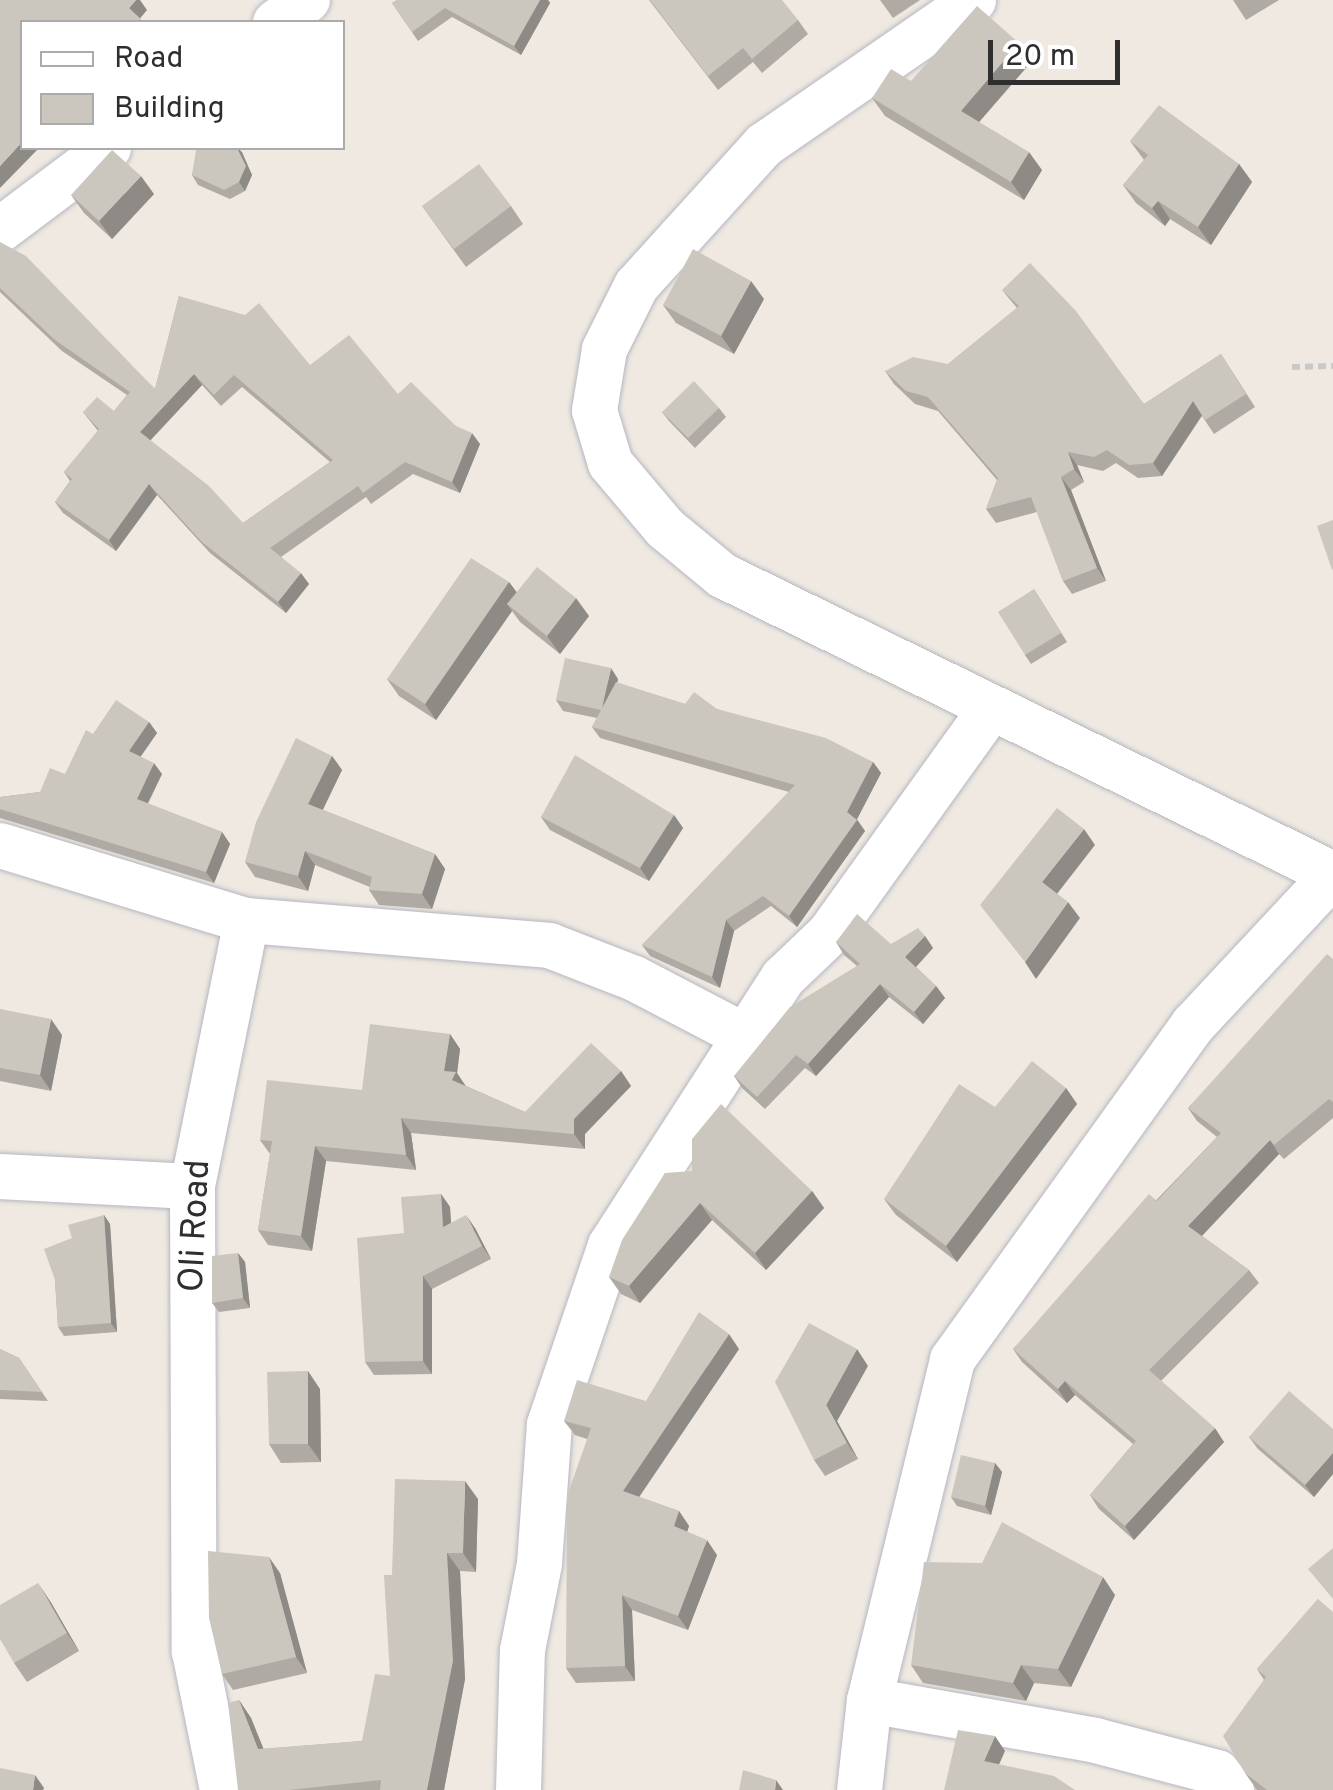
<!DOCTYPE html>
<style>
body{margin:0}
#map{position:relative;width:1333px;height:1790px;overflow:hidden;background:#efe9e1;font-family:Overpass,sans-serif}
div>[style]{position:absolute}
.path>*{height:6px;margin-top:-3px;transform-origin:0;background:repeating-linear-gradient(90deg,#c9c9c9 0 8px,transparent 0 13px)}
.roads{filter:drop-shadow(0 0 2px #b4b7c1) drop-shadow(0 0 2px #b4b7c1)}
.minor>*{height:45px;margin:-22.5px;padding:0 22.5px;transform-origin:22.5px;border-radius:22.5px;background:#fff}
.wall>*{inset:0;background:#afaba4}
.shaded-wall>*{inset:0;background:#8e8b86}
.building>*{inset:0;background:#cbc7bf}
span{translate:-50% -50%;white-space:nowrap;text-align:center;line-height:1.15;-webkit-text-stroke:9px #fff;paint-order:stroke}
.street-label{font-size:35px;color:#2e2e2e}
.legend{position:absolute;left:20px;top:20px;width:325px;height:130px;box-sizing:border-box;background:#fff;border:2px solid #ababab;margin:0;padding:12px 18px;list-style:none;font-size:30px;color:#2e2e2e}
.legend li{display:flex;align-items:center;gap:20px;height:50px}
.legend b{width:50px;border:2px solid #ababab}
.scale{position:absolute;left:988px;top:40px;width:132px;height:45px;box-sizing:border-box;border:5px solid #2e2e2e;border-top:0;padding-left:12px;font-size:30px;line-height:35px;white-space:nowrap;color:#2e2e2e;-webkit-text-stroke:8px #fff;paint-order:stroke}
</style>
<div id="map">
<div class="path">
<div style="left:1292px;top:367px;width:41px;rotate:-1.4deg"></div>
</div>
<div class="roads">
<div class="minor">
<div style="left:973px;top:0;width:254px;rotate:145.4deg"></div>
<div style="left:764px;top:144px;width:190px;rotate:132.2deg"></div>
<div style="left:636px;top:285px;width:72px;rotate:116.6deg"></div>
<div style="left:604px;top:349px;width:62px;rotate:99.3deg"></div>
<div style="left:594px;top:410px;width:55px;rotate:73.2deg"></div>
<div style="left:610px;top:463px;width:85px;rotate:49.8deg"></div>
<div style="left:665px;top:528px;width:74px;rotate:39.5deg"></div>
<div style="left:722px;top:575px;width:680px;rotate:26.08deg"></div>
<div style="left:275px;top:22px;width:39px;rotate:-35deg"></div>
<div style="left:0;top:229px;width:135px;rotate:-36.9deg"></div>
<div style="left:0;top:845px;width:257px;rotate:17deg"></div>
<div style="left:246px;top:920px;width:271px;rotate:101.5deg"></div>
<div style="left:192px;top:1186px;width:465px;rotate:89.8deg"></div>
<div style="left:194px;top:1651px;width:142px;rotate:78.6deg"></div>
<div style="left:246px;top:920px;width:304px;rotate:4.7deg"></div>
<div style="left:549px;top:945px;width:91px;rotate:21.2deg"></div>
<div style="left:634px;top:978px;width:123px;rotate:27.6deg"></div>
<div style="left:0;top:1176px;width:192px;rotate:3deg"></div>
<div style="left:869px;top:1700px;width:230px;rotate:10deg"></div>
<div style="left:1095px;top:1740px;width:126px;rotate:14.7deg"></div>
<div style="left:1217px;top:1772px;width:23px;rotate:52deg"></div>
<div style="left:518px;top:1790px;width:140px;rotate:-88.4deg"></div>
<div style="left:522px;top:1650px;width:89px;rotate:-78.9deg"></div>
<div style="left:539px;top:1563px;width:139px;rotate:-85.9deg"></div>
<div style="left:549px;top:1424px;width:189px;rotate:-71.2deg"></div>
<div style="left:610px;top:1245px;width:319px;rotate:-57.2deg"></div>
<div style="left:783px;top:977px;width:64px;rotate:-43.7deg"></div>
<div style="left:829px;top:933px;width:274px;rotate:-54.3deg"></div>
<div style="left:859px;top:1790px;width:91px;rotate:-83.7deg"></div>
<div style="left:869px;top:1700px;width:351px;rotate:-76.3deg"></div>
<div style="left:952px;top:1359px;width:413px;rotate:-54.3deg"></div>
<div style="left:1193px;top:1024px;width:205px;rotate:-47deg"></div>
</div>
</div>
<div class="wall">
<div style="clip-path:polygon(397px 0,548px 0,550px 3px,521px 55px,452px 17px,418px 41px,392px 3px)"></div>
<div style="clip-path:polygon(649px 0,798px 20px,808px 34px,762px 73px,753px 62px,718px 90px)"></div>
<div style="clip-path:polygon(880px 0,920px 0,893px 18px)"></div>
<div style="clip-path:polygon(1233px 0,1279px 0,1246px 20px)"></div>
<div style="clip-path:polygon(1019px 43px,1032px 61px,979px 122px,1042px 170px,1024px 200px,885px 116px,872px 98px,911px 81px)"></div>
<div style="clip-path:polygon(1130px 141px,1239px 164px,1252px 182px,1211px 245px,1170px 219px,1165px 226px,1136px 203px,1123px 185px,1144px 160px)"></div>
<div style="clip-path:polygon(199px 148px,239px 148px,252px 175px,245px 191px,230px 199px,198px 185px,192px 175px)"></div>
<div style="clip-path:polygon(154px 194px,112px 239px,84px 213px,71px 195px)"></div>
<div style="clip-path:polygon(422px 206px,511px 206px,523px 224px,466px 267px)"></div>
<div style="clip-path:polygon(evenodd,0 242px,155px 389px,179px 296px,310px 365px,398px 394px,456px 426px,480px 444px,460px 493px,413px 474px,371px 504px,366px 497px,281px 557px,309px 584px,286px 613px,210px 553px,157px 495px,116px 551px,63px 513px,55px 502px,70px 481px,64px 472px,98px 431px,83px 412px,114px 411px,127px 395px,62px 351px,0 292px,0 242px,202px 385px,221px 406px,242px 387px,330px 462px,243px 523px,150px 440px,202px 385px)"></div>
<div style="clip-path:polygon(1002px 290px,1144px 404px,1221px 354px,1255px 407px,1214px 434px,1202px 416px,1162px 476px,1138px 478px,1116px 463px,1103px 471px,1077px 465px,1084px 482px,1071px 490px,1106px 581px,1072px 594px,1063px 581px,1037px 512px,996px 523px,986px 509px,997px 480px,938px 411px,915px 404px,894px 384px,885px 371px,948px 364px,1017px 308px)"></div>
<div style="clip-path:polygon(764px 299px,734px 354px,676px 323px,663px 305px)"></div>
<div style="clip-path:polygon(719px 408px,726px 417px,695px 448px,669px 421px,662px 412px)"></div>
<div style="clip-path:polygon(509px 582px,517px 593px,589px 616px,560px 654px,520px 622px,512px 611px,436px 720px,399px 696px,387px 679px)"></div>
<div style="clip-path:polygon(1034px 589px,1067px 642px,1031px 664px,1025px 655px)"></div>
<div style="clip-path:polygon(618px 679px,617px 683px,685px 704px,717px 709px,873px 762px,881px 773px,857px 819px,865px 831px,797px 927px,771px 906px,734px 931px,720px 988px,650px 956px,642px 945px,789px 792px,600px 738px,592px 727px,597px 718px,563px 711px,556px 700px)"></div>
<div style="clip-path:polygon(149px 722px,157px 733px,140px 757px,162px 774px,148px 804px,222px 832px,230px 844px,214px 883px,0 818px,0 797px,40px 792px,65px 774px,93px 734px)"></div>
<div style="clip-path:polygon(332px 756px,342px 770px,323px 810px,435px 854px,445px 869px,432px 909px,379px 905px,369px 890px,370px 887px,315px 865px,308px 891px,255px 877px,245px 862px)"></div>
<div style="clip-path:polygon(674px 815px,683px 828px,649px 881px,550px 830px,541px 817px)"></div>
<div style="clip-path:polygon(925px 936px,933px 948px,916px 967px,936px 986px,945px 998px,923px 1024px,889px 997px,816px 1076px,805px 1068px,765px 1109px,742px 1088px,734px 1076px,857px 966px,844px 955px,836px 942px,891px 944px)"></div>
<div style="clip-path:polygon(1333px 959px,1333px 1118px,1284px 1159px,1279px 1154px,1202px 1236px,1249px 1270px,1259px 1283px,1161px 1381px,1224px 1442px,1134px 1540px,1099px 1509px,1090px 1495px,1133px 1444px,1075px 1395px,1067px 1403px,1022px 1362px,1013px 1349px,1217px 1137px,1197px 1121px,1188px 1108px)"></div>
<div style="clip-path:polygon(0 1009px,62px 1035px,51px 1091px,0 1081px)"></div>
<div style="clip-path:polygon(450px 1034px,460px 1049px,457px 1073px,466px 1086px,525px 1112px,621px 1071px,631px 1086px,585px 1134px,585px 1149px,411px 1133px,416px 1170px,326px 1161px,312px 1251px,268px 1245px,258px 1230px,270px 1154px,260px 1140px,362px 1090px)"></div>
<div style="clip-path:polygon(1066px 1088px,1077px 1104px,957px 1262px,896px 1215px,884px 1199px,995px 1107px)"></div>
<div style="clip-path:polygon(665px 1173px,812px 1191px,824px 1208px,766px 1270px,712px 1220px,640px 1303px,621px 1294px,609px 1277px)"></div>
<div style="clip-path:polygon(441px 1194px,450px 1207px,451px 1223px,475px 1228px,491px 1259px,432px 1289px,432px 1374px,374px 1375px,365px 1362px,404px 1233px)"></div>
<div style="clip-path:polygon(104px 1215px,110px 1224px,117px 1332px,64px 1336px,58px 1327px,55px 1280px,72px 1238px)"></div>
<div style="clip-path:polygon(238px 1253px,245px 1262px,250px 1308px,219px 1312px,212px 1303px)"></div>
<div style="clip-path:polygon(0 1349px,19px 1358px,48px 1401px,0 1399px)"></div>
<div style="clip-path:polygon(739px 1349px,639px 1497px,679px 1511px,689px 1526px,687px 1532px,717px 1555px,688px 1630px,632px 1610px,635px 1681px,576px 1683px,566px 1668px,587px 1439px,575px 1435px,564px 1421px,646px 1401px)"></div>
<div style="clip-path:polygon(868px 1366px,837px 1421px,858px 1459px,825px 1476px,814px 1460px)"></div>
<div style="clip-path:polygon(320px 1389px,321px 1462px,281px 1463px,269px 1444px)"></div>
<div style="clip-path:polygon(1333px 1429px,1333px 1474px,1314px 1497px,1258px 1449px,1249px 1437px)"></div>
<div style="clip-path:polygon(995px 1463px,1002px 1472px,991px 1515px,957px 1506px,951px 1497px)"></div>
<div style="clip-path:polygon(478px 1499px,476px 1572px,460px 1571px,465px 1679px,444px 1790px,238px 1790px,239px 1700px,251px 1718px,263px 1749px,362px 1741px,390px 1676px,392px 1575px)"></div>
<div style="clip-path:polygon(280px 1573px,307px 1673px,233px 1690px,222px 1674px)"></div>
<div style="clip-path:polygon(1115px 1595px,1071px 1687px,1034px 1683px,1026px 1701px,923px 1683px,911px 1665px)"></div>
<div style="clip-path:polygon(1318px 1599px,1333px 1790px,1257px 1790px,1245px 1773px,1264px 1680px,1257px 1669px)"></div>
<div style="clip-path:polygon(50px 1601px,79px 1651px,27px 1682px,14px 1663px)"></div>
</div>
<div class="shaded-wall">
<div style="clip-path:polygon(136px 0,140px 0,147px 10px,138px 21px,129px 8px)"></div>
<div style="clip-path:polygon(540px 0,548px 0,550px 3px,521px 55px,514px 46px)"></div>
<div style="clip-path:polygon(1019px 43px,1032px 61px,973px 129px,961px 111px)"></div>
<div style="clip-path:polygon(22px 142px,22px 148px,39px 148px,0 188px,0 166px)"></div>
<div style="clip-path:polygon(237px 148px,242px 152px,252px 175px,245px 191px,239px 182px)"></div>
<div style="clip-path:polygon(1029px 152px,1042px 170px,1024px 200px,1011px 182px)"></div>
<div style="clip-path:polygon(1239px 164px,1252px 182px,1211px 245px,1198px 227px)"></div>
<div style="clip-path:polygon(141px 176px,154px 194px,112px 239px,99px 221px)"></div>
<div style="clip-path:polygon(1158px 201px,1170px 219px,1165px 226px,1152px 208px)"></div>
<div style="clip-path:polygon(751px 281px,764px 299px,734px 354px,721px 336px)"></div>
<div style="clip-path:polygon(194px 374px,202px 385px,148px 443px,140px 432px)"></div>
<div style="clip-path:polygon(1193px 401px,1202px 415px,1162px 476px,1153px 463px)"></div>
<div style="clip-path:polygon(472px 433px,480px 444px,460px 493px,452px 482px)"></div>
<div style="clip-path:polygon(1068px 452px,1077px 465px,1084px 482px,1074px 469px)"></div>
<div style="clip-path:polygon(1061px 477px,1071px 490px,1106px 581px,1097px 568px)"></div>
<div style="clip-path:polygon(149px 484px,157px 495px,116px 551px,109px 540px)"></div>
<div style="clip-path:polygon(301px 573px,309px 584px,286px 613px,278px 602px)"></div>
<div style="clip-path:polygon(509px 582px,521px 598px,507px 604px,512px 611px,436px 720px,425px 704px)"></div>
<div style="clip-path:polygon(576px 598px,589px 616px,560px 654px,547px 636px)"></div>
<div style="clip-path:polygon(611px 668px,618px 679px,610px 719px,602px 708px)"></div>
<div style="clip-path:polygon(149px 722px,157px 733px,137px 762px,129px 751px)"></div>
<div style="clip-path:polygon(332px 756px,342px 770px,318px 819px,308px 804px)"></div>
<div style="clip-path:polygon(873px 762px,881px 773px,855px 823px,857px 820px,865px 831px,797px 927px,789px 916px,847px 812px)"></div>
<div style="clip-path:polygon(154px 763px,162px 774px,144px 810px,137px 799px)"></div>
<div style="clip-path:polygon(674px 815px,683px 828px,649px 881px,640px 868px)"></div>
<div style="clip-path:polygon(1084px 829px,1095px 845px,1053px 899px,1042px 882px)"></div>
<div style="clip-path:polygon(222px 832px,230px 844px,214px 883px,206px 872px)"></div>
<div style="clip-path:polygon(305px 851px,315px 865px,308px 891px,298px 876px)"></div>
<div style="clip-path:polygon(435px 854px,445px 869px,432px 909px,422px 894px)"></div>
<div style="clip-path:polygon(1068px 902px,1080px 918px,1036px 979px,1025px 962px)"></div>
<div style="clip-path:polygon(726px 920px,734px 931px,720px 988px,712px 977px)"></div>
<div style="clip-path:polygon(925px 936px,933px 948px,914px 969px,905px 957px)"></div>
<div style="clip-path:polygon(880px 984px,889px 997px,816px 1076px,808px 1064px)"></div>
<div style="clip-path:polygon(936px 986px,945px 998px,923px 1024px,914px 1012px)"></div>
<div style="clip-path:polygon(51px 1019px,62px 1035px,51px 1091px,40px 1075px)"></div>
<div style="clip-path:polygon(450px 1034px,460px 1049px,457px 1073px,466px 1087px,463px 1095px,444px 1071px)"></div>
<div style="clip-path:polygon(621px 1071px,631px 1086px,585px 1134px,585px 1149px,574px 1134px,574px 1119px)"></div>
<div style="clip-path:polygon(1066px 1088px,1077px 1104px,957px 1262px,946px 1246px)"></div>
<div style="clip-path:polygon(401px 1118px,411px 1133px,416px 1170px,406px 1155px)"></div>
<div style="clip-path:polygon(1270px 1140px,1279px 1154px,1198px 1240px,1188px 1226px)"></div>
<div style="clip-path:polygon(315px 1146px,326px 1161px,312px 1251px,301px 1236px)"></div>
<div style="clip-path:polygon(812px 1191px,824px 1208px,766px 1270px,755px 1253px)"></div>
<div style="clip-path:polygon(441px 1194px,450px 1207px,452px 1240px,443px 1227px)"></div>
<div style="clip-path:polygon(700px 1203px,712px 1220px,640px 1303px,629px 1286px)"></div>
<div style="clip-path:polygon(104px 1215px,110px 1224px,117px 1332px,111px 1323px)"></div>
<div style="clip-path:polygon(466px 1215px,475px 1228px,491px 1259px,482px 1246px)"></div>
<div style="clip-path:polygon(238px 1253px,245px 1262px,250px 1308px,243px 1298px)"></div>
<div style="clip-path:polygon(423px 1276px,432px 1289px,432px 1374px,423px 1361px)"></div>
<div style="clip-path:polygon(729px 1334px,739px 1349px,633px 1506px,623px 1491px)"></div>
<div style="clip-path:polygon(857px 1349px,868px 1366px,837px 1421px,858px 1459px,847px 1443px,826px 1405px)"></div>
<div style="clip-path:polygon(308px 1371px,320px 1389px,321px 1462px,308px 1444px)"></div>
<div style="clip-path:polygon(1065px 1381px,1075px 1395px,1067px 1403px,1058px 1389px)"></div>
<div style="clip-path:polygon(1215px 1428px,1224px 1442px,1134px 1540px,1125px 1526px)"></div>
<div style="clip-path:polygon(1333px 1453px,1333px 1474px,1314px 1497px,1305px 1485px)"></div>
<div style="clip-path:polygon(995px 1463px,1002px 1472px,991px 1515px,985px 1506px)"></div>
<div style="clip-path:polygon(465px 1481px,478px 1499px,476px 1572px,463px 1553px)"></div>
<div style="clip-path:polygon(679px 1511px,689px 1526px,684px 1541px,674px 1526px)"></div>
<div style="clip-path:polygon(707px 1540px,717px 1555px,688px 1630px,678px 1616px)"></div>
<div style="clip-path:polygon(447px 1553px,460px 1571px,465px 1679px,444px 1790px,427px 1790px)"></div>
<div style="clip-path:polygon(269px 1557px,280px 1573px,307px 1673px,296px 1657px)"></div>
<div style="clip-path:polygon(1103px 1577px,1115px 1595px,1071px 1687px,1058px 1669px)"></div>
<div style="clip-path:polygon(38px 1583px,50px 1601px,79px 1651px,67px 1633px)"></div>
<div style="clip-path:polygon(622px 1595px,632px 1610px,635px 1681px,625px 1666px)"></div>
<div style="clip-path:polygon(1021px 1665px,1034px 1683px,1026px 1701px,1013px 1683px)"></div>
<div style="clip-path:polygon(239px 1700px,251px 1718px,271px 1767px,258px 1749px)"></div>
<div style="clip-path:polygon(995px 1736px,1005px 1751px,994px 1776px,984px 1761px)"></div>
<div style="clip-path:polygon(35px 1775px,44px 1788px,43px 1790px,33px 1790px)"></div>
<div style="clip-path:polygon(776px 1780px,783px 1790px,775px 1790px)"></div>
</div>
<div class="building">
<div style="clip-path:polygon(0 0,136px 0,129px 8px,144px 22px,22px 22px,22px 142px,0 166px)"></div>
<div style="clip-path:polygon(397px 0,540px 0,514px 46px,445px 8px,412px 32px,392px 3px)"></div>
<div style="clip-path:polygon(650px 0,782px 0,798px 20px,752px 59px,743px 48px,708px 76px)"></div>
<div style="clip-path:polygon(977px 6px,1019px 43px,961px 111px,1029px 152px,1011px 182px,872px 98px,891px 69px,911px 81px)"></div>
<div style="clip-path:polygon(1159px 105px,1239px 164px,1198px 227px,1158px 201px,1152px 208px,1123px 185px,1148px 155px,1130px 141px)"></div>
<div style="clip-path:polygon(199px 148px,237px 148px,246px 166px,239px 182px,224px 190px,192px 175px,196px 150px)"></div>
<div style="clip-path:polygon(112px 150px,141px 176px,99px 221px,71px 195px)"></div>
<div style="clip-path:polygon(479px 164px,511px 206px,454px 249px,422px 206px)"></div>
<div style="clip-path:polygon(evenodd,0 242px,26px 256px,155px 389px,179px 296px,245px 315px,259px 303px,310px 365px,349px 335px,398px 394px,411px 382px,456px 426px,472px 433px,452px 482px,405px 462px,363px 493px,358px 486px,270px 548px,301px 573px,278px 602px,202px 542px,149px 484px,109px 540px,55px 502px,72px 479px,64px 472px,99px 429px,83px 412px,97px 397px,114px 411px,130px 392px,55px 340px,0 288px,0 242px,194px 374px,214px 395px,234px 375px,333px 460px,243px 523px,209px 486px,140px 432px,194px 374px)"></div>
<div style="clip-path:polygon(693px 249px,751px 281px,721px 336px,663px 305px)"></div>
<div style="clip-path:polygon(1030px 263px,1076px 311px,1144px 404px,1221px 354px,1246px 394px,1205px 420px,1193px 401px,1153px 463px,1129px 465px,1107px 450px,1094px 457px,1068px 452px,1074px 469px,1061px 477px,1097px 568px,1063px 581px,1031px 497px,986px 509px,998px 478px,928px 397px,906px 391px,885px 371px,913px 357px,948px 364px,1019px 306px,1002px 290px)"></div>
<div style="clip-path:polygon(694px 381px,719px 408px,688px 438px,662px 412px)"></div>
<div style="clip-path:polygon(1333px 520px,1333px 569px,1332px 570px,1317px 526px)"></div>
<div style="clip-path:polygon(471px 558px,509px 582px,425px 704px,387px 679px)"></div>
<div style="clip-path:polygon(537px 567px,576px 598px,547px 636px,507px 604px)"></div>
<div style="clip-path:polygon(1034px 589px,1061px 633px,1025px 655px,998px 612px)"></div>
<div style="clip-path:polygon(565px 658px,611px 668px,602px 708px,616px 682px,685px 704px,694px 692px,717px 709px,826px 738px,873px 762px,847px 812px,857px 820px,789px 916px,763px 896px,726px 920px,712px 977px,642px 945px,795px 785px,592px 727px,601px 710px,556px 700px)"></div>
<div style="clip-path:polygon(116px 700px,149px 722px,129px 751px,154px 763px,137px 799px,222px 832px,206px 872px,0 809px,0 797px,40px 792px,50px 768px,65px 774px,86px 730px,93px 734px)"></div>
<div style="clip-path:polygon(296px 738px,332px 756px,308px 804px,435px 854px,422px 894px,369px 890px,372px 877px,305px 851px,298px 876px,245px 862px,256px 822px)"></div>
<div style="clip-path:polygon(575px 755px,674px 815px,640px 868px,541px 817px)"></div>
<div style="clip-path:polygon(1057px 808px,1084px 829px,1042px 882px,1068px 902px,1025px 962px,980px 905px)"></div>
<div style="clip-path:polygon(857px 914px,891px 944px,918px 928px,925px 936px,905px 957px,936px 986px,914px 1012px,880px 984px,808px 1064px,796px 1055px,757px 1097px,734px 1076px,790px 1007px,860px 964px,836px 942px)"></div>
<div style="clip-path:polygon(1327px 954px,1333px 959px,1333px 1102px,1329px 1099px,1274px 1145px,1270px 1140px,1188px 1226px,1249px 1270px,1149px 1370px,1215px 1428px,1125px 1526px,1090px 1495px,1136px 1441px,1065px 1381px,1058px 1389px,1013px 1349px,1149px 1194px,1157px 1201px,1221px 1133px,1188px 1108px)"></div>
<div style="clip-path:polygon(0 1009px,51px 1019px,40px 1075px,0 1068px)"></div>
<div style="clip-path:polygon(370px 1024px,450px 1034px,444px 1071px,456px 1072px,452px 1080px,525px 1112px,591px 1043px,621px 1071px,574px 1119px,574px 1134px,401px 1118px,406px 1155px,315px 1146px,301px 1236px,258px 1230px,272px 1141px,260px 1140px,267px 1080px,362px 1090px)"></div>
<div style="clip-path:polygon(1032px 1061px,1066px 1088px,946px 1246px,884px 1199px,959px 1084px,995px 1107px)"></div>
<div style="clip-path:polygon(721px 1104px,812px 1191px,755px 1253px,700px 1203px,629px 1286px,609px 1277px,622px 1240px,665px 1173px,692px 1171px,692px 1139px)"></div>
<div style="clip-path:polygon(441px 1194px,443px 1227px,466px 1215px,482px 1246px,423px 1276px,423px 1361px,365px 1362px,357px 1238px,404px 1233px,401px 1197px)"></div>
<div style="clip-path:polygon(104px 1215px,111px 1323px,58px 1327px,55px 1280px,44px 1249px,72px 1238px,68px 1225px)"></div>
<div style="clip-path:polygon(238px 1253px,243px 1298px,212px 1303px,212px 1256px)"></div>
<div style="clip-path:polygon(699px 1312px,729px 1334px,623px 1491px,679px 1511px,674px 1526px,707px 1540px,678px 1616px,622px 1595px,625px 1666px,566px 1668px,567px 1496px,591px 1428px,564px 1421px,577px 1380px,646px 1401px)"></div>
<div style="clip-path:polygon(809px 1323px,857px 1349px,826px 1405px,847px 1443px,814px 1460px,775px 1382px)"></div>
<div style="clip-path:polygon(0 1349px,19px 1358px,42px 1392px,0 1390px)"></div>
<div style="clip-path:polygon(308px 1371px,308px 1444px,269px 1444px,267px 1372px)"></div>
<div style="clip-path:polygon(1289px 1391px,1333px 1429px,1333px 1453px,1305px 1485px,1249px 1437px)"></div>
<div style="clip-path:polygon(961px 1455px,995px 1463px,985px 1506px,951px 1497px)"></div>
<div style="clip-path:polygon(395px 1479px,465px 1481px,463px 1553px,447px 1553px,453px 1661px,427px 1790px,380px 1790px,381px 1780px,289px 1790px,238px 1790px,228px 1703px,239px 1700px,258px 1749px,362px 1741px,375px 1674px,390px 1676px,384px 1575px,392px 1575px)"></div>
<div style="clip-path:polygon(1002px 1522px,1103px 1577px,1058px 1669px,1021px 1665px,1013px 1683px,911px 1665px,924px 1562px,982px 1563px)"></div>
<div style="clip-path:polygon(1333px 1548px,1333px 1599px,1308px 1569px)"></div>
<div style="clip-path:polygon(208px 1551px,269px 1557px,296px 1657px,222px 1674px,209px 1618px)"></div>
<div style="clip-path:polygon(38px 1583px,67px 1633px,14px 1663px,0 1639px,0 1605px)"></div>
<div style="clip-path:polygon(1318px 1599px,1333px 1612px,1333px 1790px,1267px 1790px,1245px 1773px,1223px 1736px,1266px 1677px,1257px 1669px)"></div>
<div style="clip-path:polygon(958px 1730px,995px 1736px,984px 1761px,1054px 1776px,1075px 1790px,944px 1790px)"></div>
<div style="clip-path:polygon(0 1768px,35px 1775px,33px 1790px,0 1790px)"></div>
<div style="clip-path:polygon(743px 1770px,776px 1780px,775px 1790px,739px 1790px)"></div>
</div>
<div class="street-label">
<span style="left:196px;top:1226px;rotate:-87deg">Oli Road</span>
</div>
<ul class="legend">
<li><b style="height:12px;background:#fff"></b>Road</li>
<li><b style="height:28px;background:#cbc7bf"></b>Building</li>
</ul>
<div class="scale">20 m</div>
</div>
